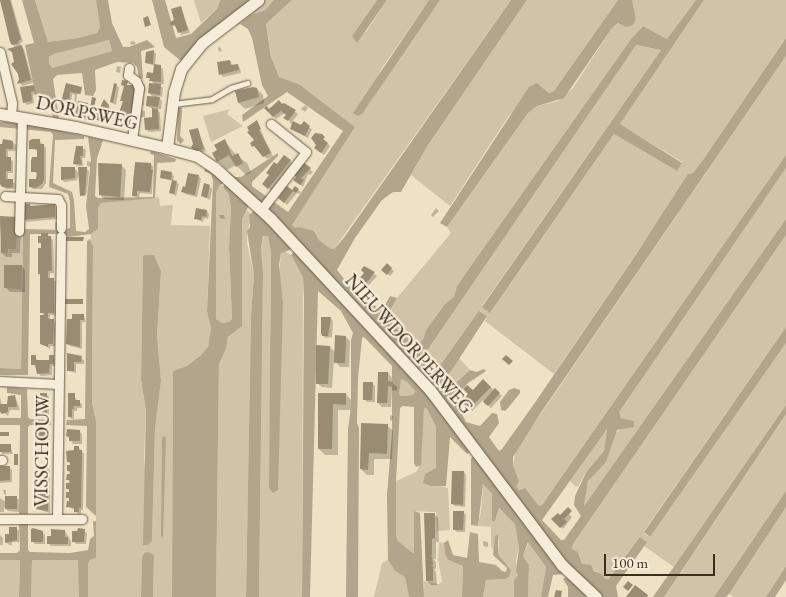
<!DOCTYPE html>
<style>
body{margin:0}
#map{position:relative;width:786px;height:597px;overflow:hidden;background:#efe2c4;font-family:"EB Garamond",serif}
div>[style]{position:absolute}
.green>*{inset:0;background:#d1c3a7}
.water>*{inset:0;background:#b2a58b}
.shadow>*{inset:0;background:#0003}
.building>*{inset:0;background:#998c73}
.roads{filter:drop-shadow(0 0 1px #695b46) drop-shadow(0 0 1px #695b46)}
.service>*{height:4.5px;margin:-2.25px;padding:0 2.25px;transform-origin:2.25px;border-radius:2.25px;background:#f5ecd9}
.minor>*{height:9px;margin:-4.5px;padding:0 4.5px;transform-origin:4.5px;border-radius:4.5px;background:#f5ecd9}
.tertiary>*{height:11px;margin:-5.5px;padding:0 5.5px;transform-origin:5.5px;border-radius:5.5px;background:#f5ecd9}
span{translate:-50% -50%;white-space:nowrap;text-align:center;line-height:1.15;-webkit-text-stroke:4.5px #f5ecd9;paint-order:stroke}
.street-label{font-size:19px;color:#3c2e1c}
.scale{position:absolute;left:604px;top:554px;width:111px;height:22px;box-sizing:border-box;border:2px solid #3c2e1c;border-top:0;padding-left:6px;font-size:15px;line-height:18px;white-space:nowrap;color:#3c2e1c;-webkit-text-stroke:4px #f5ecd9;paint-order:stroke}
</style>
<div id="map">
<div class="green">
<div style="clip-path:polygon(35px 0,96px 0,100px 27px,97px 33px,78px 38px,48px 42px)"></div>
<div style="clip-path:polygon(194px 0,220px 0,217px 9px,201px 23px)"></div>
<div style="clip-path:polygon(251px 0,274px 0,265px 10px,251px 15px,240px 24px,209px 33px)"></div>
<div style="clip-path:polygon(292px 0,377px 0,352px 36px,366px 32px,387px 0,429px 0,382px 68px,358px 116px,440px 0,511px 0,334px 249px,331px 249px,319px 240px,314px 231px,295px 229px,291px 225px,355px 127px,304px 88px,279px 77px,273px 67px,266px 24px)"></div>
<div style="clip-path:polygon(527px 0,618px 0,554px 91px,549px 93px,537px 83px,508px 117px,450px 206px,411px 175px,428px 145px)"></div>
<div style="clip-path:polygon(632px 0,696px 0,667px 39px,643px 26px,631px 39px,466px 273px,457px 286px,454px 298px,445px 304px,426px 330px,423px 340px,414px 345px,392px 324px,390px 312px,397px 298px,451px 233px,447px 227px,528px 113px,537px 106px,558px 101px,573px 88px,612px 28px,619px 23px,626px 27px,636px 18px)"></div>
<div style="clip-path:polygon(704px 0,786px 0,786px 38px,703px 160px,693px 173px,688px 174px,679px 191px,554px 374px,485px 321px,487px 316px,480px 311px,440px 368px,434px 370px,427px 359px,426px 352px,635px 45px,661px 50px,482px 306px,491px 312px,614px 134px,677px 171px,682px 162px,620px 124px)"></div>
<div style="clip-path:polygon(109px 40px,112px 51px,52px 68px,49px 63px,49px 57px,54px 54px)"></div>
<div style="clip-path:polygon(786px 56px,786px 155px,542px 505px,539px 507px,525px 488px,519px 490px,516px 486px,513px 465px,516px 450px)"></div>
<div style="clip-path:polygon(230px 109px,227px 114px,243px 126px,211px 142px,203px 116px)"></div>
<div style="clip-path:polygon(786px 168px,786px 219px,584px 506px,588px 481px,610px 450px,615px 433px,634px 421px,621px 418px,618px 412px)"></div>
<div style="clip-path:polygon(219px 185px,222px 186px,229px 195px,231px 208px,229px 246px,232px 320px,229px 322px,222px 323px,216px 319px,216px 193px)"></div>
<div style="clip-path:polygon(evenodd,159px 197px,160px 206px,173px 205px,171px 225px,210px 226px,207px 311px,211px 329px,210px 339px,208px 347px,201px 355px,187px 366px,173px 371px,172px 597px,153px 597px,154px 555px,142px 558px,141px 597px,88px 597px,88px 564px,90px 560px,96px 558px,96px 421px,92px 402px,93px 246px,88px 239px,91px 239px,91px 234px,98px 229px,98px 206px,101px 203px,159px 197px,145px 255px,154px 255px,161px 271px,157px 335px,161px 381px,155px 429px,152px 541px,144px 459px,146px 410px,141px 380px,143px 256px,145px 255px)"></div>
<div style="clip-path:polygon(247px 210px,250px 213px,250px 223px,247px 231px,247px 243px,254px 275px,251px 316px,246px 597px,216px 597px,219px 364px,226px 349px,228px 337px,242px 326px,242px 218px)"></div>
<div style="clip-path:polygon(16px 232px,23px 232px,21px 369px,0 368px,0 239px,1px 253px,8px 253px)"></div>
<div style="clip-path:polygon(264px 235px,268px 236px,271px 252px,270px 336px,283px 303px,279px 275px,281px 253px,283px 250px,291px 255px,303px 277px,302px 597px,259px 597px,263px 273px,261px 248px)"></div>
<div style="clip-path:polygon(786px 235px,786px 327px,644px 531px,645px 534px,650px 537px,786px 343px,786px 405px,674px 567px,644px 546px,611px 579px,605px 579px,602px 574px,582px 564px,578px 552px,572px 549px,573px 544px)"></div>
<div style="clip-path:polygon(459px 358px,470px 370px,447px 391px,442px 385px)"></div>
<div style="clip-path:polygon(400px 379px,407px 382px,415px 391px,413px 395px,401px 396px,399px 394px)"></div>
<div style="clip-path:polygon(424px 408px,427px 409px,436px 427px,436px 469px,431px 486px,435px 485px,448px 488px,450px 530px,437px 531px,436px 512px,414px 511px,414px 554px,398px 541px,396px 536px,396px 481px,416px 472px,419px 467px)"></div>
<div style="clip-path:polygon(786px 414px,786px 491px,714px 597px,664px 597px)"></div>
<div style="clip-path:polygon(607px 428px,604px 451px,587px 471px,578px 487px,575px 486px,570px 481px)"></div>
<div style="clip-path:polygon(483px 484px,492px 494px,492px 521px,497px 516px,498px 508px,515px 523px,519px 548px,516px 560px,518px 575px,514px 580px,514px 597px,483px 597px,486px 580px,505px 579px,511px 570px,498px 554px,499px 540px,495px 536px,494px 551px,491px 546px,491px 527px,478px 526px,481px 512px)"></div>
<div style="clip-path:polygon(786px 507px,786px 566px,766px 597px,734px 597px,729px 594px)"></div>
<div style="clip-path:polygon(439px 542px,444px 543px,445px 554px,448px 560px,463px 566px,462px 597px,424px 597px,424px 581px,439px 584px,442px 581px,438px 560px)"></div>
<div style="clip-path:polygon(529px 542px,546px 567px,541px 597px,528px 597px,529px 565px,523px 556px)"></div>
<div style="clip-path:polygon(0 560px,20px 560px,19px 597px,0 597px)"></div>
<div style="clip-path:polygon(32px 560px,79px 560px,79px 597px,31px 597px)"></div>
<div style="clip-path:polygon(388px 560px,395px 571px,405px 577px,409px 597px,374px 597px,382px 563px)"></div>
</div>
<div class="water">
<div style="clip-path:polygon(evenodd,22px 0,35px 0,48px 42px,78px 38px,97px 33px,100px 27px,96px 0,108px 0,112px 23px,123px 47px,129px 47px,147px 40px,155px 47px,141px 51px,143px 78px,139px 79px,137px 67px,133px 63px,117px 62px,95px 70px,96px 90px,93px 96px,85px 95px,82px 73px,57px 75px,53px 79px,59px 120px,58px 128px,61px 131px,84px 136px,84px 139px,55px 140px,53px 183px,72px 192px,74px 200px,76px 231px,85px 232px,89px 229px,86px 206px,91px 160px,88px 137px,103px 140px,97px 158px,95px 196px,98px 198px,153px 197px,154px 155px,150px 154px,151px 151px,176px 159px,175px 162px,157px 163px,155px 198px,101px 203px,98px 207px,98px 229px,91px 234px,68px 237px,65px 234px,30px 234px,28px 375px,0 375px,0 368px,21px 369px,23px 232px,25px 229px,63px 230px,70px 228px,70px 202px,68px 194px,49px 187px,53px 135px,51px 132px,0 127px,0 122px,8px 122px,49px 128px,53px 127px,54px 119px,45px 97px,36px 97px,25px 45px,34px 43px,22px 0,109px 40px,112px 51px,52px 68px,49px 63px,49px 57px,54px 54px,109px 40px)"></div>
<div style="clip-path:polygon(152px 0,165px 0,176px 38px,191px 34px,217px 9px,220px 0,251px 0,181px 61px,164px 47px)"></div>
<div style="clip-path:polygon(evenodd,274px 0,292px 0,266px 24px,271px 57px,279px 77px,300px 85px,355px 127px,292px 225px,295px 228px,299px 227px,314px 231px,319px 240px,331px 249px,334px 249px,343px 239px,511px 0,527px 0,428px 145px,401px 192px,393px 192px,382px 200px,355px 238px,337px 270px,358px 296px,378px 308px,384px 307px,390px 296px,397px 298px,390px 311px,392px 324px,414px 345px,423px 340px,426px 330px,445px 304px,454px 297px,457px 286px,466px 273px,631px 39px,643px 26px,667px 39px,696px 0,704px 0,620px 124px,682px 163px,677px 171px,614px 134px,490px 313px,482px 307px,661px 50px,636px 45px,426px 352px,427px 359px,434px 369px,437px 370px,479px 311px,487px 316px,442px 385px,447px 391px,470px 370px,476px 372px,484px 369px,486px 371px,468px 383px,454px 398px,466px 422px,480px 426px,492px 413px,497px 414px,499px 423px,489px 437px,499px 451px,502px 449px,534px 404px,637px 253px,688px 174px,693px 173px,703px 160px,786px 38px,786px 56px,542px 411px,513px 457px,513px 465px,519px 482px,516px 486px,519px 490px,525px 488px,539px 506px,542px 505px,786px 155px,786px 168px,619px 412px,621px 418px,634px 421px,634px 427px,617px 430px,606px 462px,588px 481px,584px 506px,786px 219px,786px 235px,573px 544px,572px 549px,578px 552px,582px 564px,591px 565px,594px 571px,602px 574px,605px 579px,609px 579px,640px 537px,647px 542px,616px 586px,618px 597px,602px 597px,570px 570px,401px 353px,365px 311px,259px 203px,227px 174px,229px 172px,235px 177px,241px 177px,278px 153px,278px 156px,252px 182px,252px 186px,288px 212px,343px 131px,287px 92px,243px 122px,242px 115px,268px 96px,262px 85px,252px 38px,248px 29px,240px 24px,251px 15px,265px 10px,274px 0,607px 429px,604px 451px,587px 471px,575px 496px,574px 505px,581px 516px,564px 540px,561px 540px,542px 520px,607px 429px)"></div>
<div style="clip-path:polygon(377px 0,387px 0,357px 43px,352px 36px)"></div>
<div style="clip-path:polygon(429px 0,440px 0,362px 114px,358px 116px,353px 113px)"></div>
<div style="clip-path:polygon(618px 0,632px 0,636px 18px,633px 25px,626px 27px,618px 23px,612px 28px,564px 98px,537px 106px,528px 113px,447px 227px,440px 223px,529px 87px,537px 83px,549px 93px,554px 91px)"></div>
<div style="clip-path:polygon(178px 108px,182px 108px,182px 112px,180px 136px,184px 140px,181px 144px,177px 141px)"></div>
<div style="clip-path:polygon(206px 167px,225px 182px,219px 186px,216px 193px,216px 319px,222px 323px,229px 322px,232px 319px,229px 246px,231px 208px,229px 195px,223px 187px,226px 183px,249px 205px,242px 219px,242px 326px,228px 337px,226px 349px,219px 364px,216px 597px,172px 597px,173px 371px,187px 366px,201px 355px,208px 347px,211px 329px,207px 311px,213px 181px,211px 174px,204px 171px)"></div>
<div style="clip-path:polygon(255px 210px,292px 246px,290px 250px,281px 253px,279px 265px,283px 303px,278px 490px,273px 493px,269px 488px,271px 252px,268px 236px,263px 236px,261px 248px,263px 273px,259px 597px,246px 597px,251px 316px,254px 275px,247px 231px,250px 227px,249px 215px)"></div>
<div style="clip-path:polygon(90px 240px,93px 246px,92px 402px,96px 421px,96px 516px,86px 507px,87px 426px,66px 425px,67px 420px,85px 419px,87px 241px)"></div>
<div style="clip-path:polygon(evenodd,295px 251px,429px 396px,471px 451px,467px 454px,450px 437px,446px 486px,431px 486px,423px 483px,425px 474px,436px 468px,436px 427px,427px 409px,424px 408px,421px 465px,416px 467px,414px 463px,414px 407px,403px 406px,400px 408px,396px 481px,396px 536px,398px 541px,414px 554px,414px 511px,420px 513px,424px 597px,409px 597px,405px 577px,395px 571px,388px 560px,387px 495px,392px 434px,392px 366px,364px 337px,362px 338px,358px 378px,357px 423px,359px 428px,358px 597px,346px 597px,348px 429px,351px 407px,351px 340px,353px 333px,341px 311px,318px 291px,310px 597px,302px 597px,304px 299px,303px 277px,291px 255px,295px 251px,401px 379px,407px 382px,415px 391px,413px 395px,401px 396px,399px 394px,401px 379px)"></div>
<div style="clip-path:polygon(145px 255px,154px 255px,161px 271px,157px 335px,161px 381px,155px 429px,152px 541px,148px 545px,143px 545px,146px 410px,141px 380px,143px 256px)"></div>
<div style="clip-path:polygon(786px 327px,786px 343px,650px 537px,644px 532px)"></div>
<div style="clip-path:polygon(7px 387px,27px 389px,28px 417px,30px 419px,51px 420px,51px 425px,30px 425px,28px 427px,28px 514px,19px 514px,20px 425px,0 425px,0 418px,21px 418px,21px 395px,7px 393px)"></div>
<div style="clip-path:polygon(514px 388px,520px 390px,520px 393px,508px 408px,505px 411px,501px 410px,500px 402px,509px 390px)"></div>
<div style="clip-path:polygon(786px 405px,786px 414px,664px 597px,653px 597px)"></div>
<div style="clip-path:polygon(164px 436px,166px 438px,163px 537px,161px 536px,162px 438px)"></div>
<div style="clip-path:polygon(473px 456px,564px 574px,553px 575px,548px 597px,541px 597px,546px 567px,528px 542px,523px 556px,529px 565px,528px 597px,514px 597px,514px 580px,518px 575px,516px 571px,519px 548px,515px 524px,499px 508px,495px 521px,492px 521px,492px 494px,483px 484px,478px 526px,471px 525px,471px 459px)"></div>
<div style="clip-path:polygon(786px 491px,786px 507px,729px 594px,726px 597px,714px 597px)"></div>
<div style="clip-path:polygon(93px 521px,96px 521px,96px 558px,90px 560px,88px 564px,88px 597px,79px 597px,78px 560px,32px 560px,31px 597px,19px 597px,20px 560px,0 560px,0 553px,17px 553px,20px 550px,19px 524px,28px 523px,28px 550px,30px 552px,70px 553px,88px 550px,90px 539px,94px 536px)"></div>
<div style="clip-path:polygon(470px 532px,478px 534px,479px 562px,496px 565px,502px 571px,506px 572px,507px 568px,493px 555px,495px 536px,498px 534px,498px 554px,511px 570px,509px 577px,505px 579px,486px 580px,483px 597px,462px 597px,463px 566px,448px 560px,445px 554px,444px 543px,448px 540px,453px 555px,467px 558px)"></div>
<div style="clip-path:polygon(148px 552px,154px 555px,153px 597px,141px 597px,142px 558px,144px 553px)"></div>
<div style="clip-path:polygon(786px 566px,786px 580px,775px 597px,766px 597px)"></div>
<div style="clip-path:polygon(566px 577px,586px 594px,585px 597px,568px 597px,568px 587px,563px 579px)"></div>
</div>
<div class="shadow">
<div style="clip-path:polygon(0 0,11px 0,23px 42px,20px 43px,21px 47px,24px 49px,33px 83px,22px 86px,20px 83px,18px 71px,13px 65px,16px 62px,14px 54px,9px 50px,16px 48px,13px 45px)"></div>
<div style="clip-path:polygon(181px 8px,190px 33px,181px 35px,177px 27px,172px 25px)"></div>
<div style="clip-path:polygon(134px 41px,136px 44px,131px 45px,130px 42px)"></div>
<div style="clip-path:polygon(218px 47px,220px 47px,222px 51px,219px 52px)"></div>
<div style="clip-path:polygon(154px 52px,156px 54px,155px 65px,163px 69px,164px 84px,158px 84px,163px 88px,162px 97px,157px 96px,162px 101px,161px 109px,157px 109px,160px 113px,161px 131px,149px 132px,146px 129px,153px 119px,153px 109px,147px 106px,154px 98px,149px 93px,155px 85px,148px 77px,154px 74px,155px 66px,146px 63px,147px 53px)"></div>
<div style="clip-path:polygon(230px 61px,233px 66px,237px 65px,240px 68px,241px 73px,223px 77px,221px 74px)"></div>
<div style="clip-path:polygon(117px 66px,121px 67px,120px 73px,116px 72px)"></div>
<div style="clip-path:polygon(127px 82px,127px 87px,134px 87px,143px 95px,144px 105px,141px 105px,140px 110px,145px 111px,145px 117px,141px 117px,139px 126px,130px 124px,128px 128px,117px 124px,121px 115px,125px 86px,122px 85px)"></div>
<div style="clip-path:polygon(67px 84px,82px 89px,81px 94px,77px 93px,76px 105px,74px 103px,75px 95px,72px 94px,70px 116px,60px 112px)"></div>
<div style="clip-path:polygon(142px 84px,145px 85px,145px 93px,141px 93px)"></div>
<div style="clip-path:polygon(116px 85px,119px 88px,116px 105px,111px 102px)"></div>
<div style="clip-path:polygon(33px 87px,37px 94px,33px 95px,34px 103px,27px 105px,24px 102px)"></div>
<div style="clip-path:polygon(257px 89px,263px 95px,264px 103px,245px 109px,239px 103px,237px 92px)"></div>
<div style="clip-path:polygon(104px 101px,111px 109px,108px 123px,94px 119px)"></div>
<div style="clip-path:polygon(88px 104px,90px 107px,88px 120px,79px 118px,77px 115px)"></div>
<div style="clip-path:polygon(284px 104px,298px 114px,292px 122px,312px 129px,308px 138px,295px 131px,285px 113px,276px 119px,266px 109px,270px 110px)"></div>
<div style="clip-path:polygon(305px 105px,308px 108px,305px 112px,301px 109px)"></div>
<div style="clip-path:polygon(256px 121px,273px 156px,267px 159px,252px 143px,256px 141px,248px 133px)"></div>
<div style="clip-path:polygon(197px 129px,206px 151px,199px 153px,195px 145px)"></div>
<div style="clip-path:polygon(321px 136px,330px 146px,324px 155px,318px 150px)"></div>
<div style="clip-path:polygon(4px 140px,10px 140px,16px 145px,16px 151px,8px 151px,8px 158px,13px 161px,13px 173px,8px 173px,8px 180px,15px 183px,15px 189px,6px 189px,0 181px,0 145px,4px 145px)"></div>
<div style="clip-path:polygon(39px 140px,46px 148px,46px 183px,42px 189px,33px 189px,30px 186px,38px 180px,38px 174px,33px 171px,38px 158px,38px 151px,30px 148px)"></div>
<div style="clip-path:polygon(225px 141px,236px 155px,247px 163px,251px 172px,246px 175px,236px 165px,227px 170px,218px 161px,219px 151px)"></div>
<div style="clip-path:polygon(83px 148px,86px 150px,85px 158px,82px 158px,83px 166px,77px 166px,74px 164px)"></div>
<div style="clip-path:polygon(87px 161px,91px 162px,91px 167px,87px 166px)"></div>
<div style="clip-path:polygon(290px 161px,292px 163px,272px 191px,266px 186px,277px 166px)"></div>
<div style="clip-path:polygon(136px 163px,151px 164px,153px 167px,152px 194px,140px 193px,139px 198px,133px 196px,133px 184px,136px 183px,133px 180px)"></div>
<div style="clip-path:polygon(304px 164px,313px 172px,310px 175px,308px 174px,303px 187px,298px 183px,297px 177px)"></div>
<div style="clip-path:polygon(121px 165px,126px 170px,124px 200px,104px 199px,100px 195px)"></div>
<div style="clip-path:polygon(74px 168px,79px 173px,77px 180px,65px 182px,62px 180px)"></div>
<div style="clip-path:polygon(86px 168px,89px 171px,87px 192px,85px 196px,82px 196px)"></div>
<div style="clip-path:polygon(171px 173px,174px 176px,173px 181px,179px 184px,176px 196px,171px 193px,173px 181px,161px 177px)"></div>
<div style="clip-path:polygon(199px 176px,201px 179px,197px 197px,185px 194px,183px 191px)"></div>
<div style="clip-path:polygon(209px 186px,212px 189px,210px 200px,202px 196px)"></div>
<div style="clip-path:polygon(295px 188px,301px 192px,299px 194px,297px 193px,287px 205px,282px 200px)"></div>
<div style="clip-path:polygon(30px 205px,32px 208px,54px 206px,57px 208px,57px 219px,27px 222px,24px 219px)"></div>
<div style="clip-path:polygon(436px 208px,439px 211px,433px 217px,431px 215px)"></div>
<div style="clip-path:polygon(207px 211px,209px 214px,208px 219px,204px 218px,203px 222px,195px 218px)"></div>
<div style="clip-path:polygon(219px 215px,224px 215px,225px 219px,220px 218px)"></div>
<div style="clip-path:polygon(0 218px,16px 218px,25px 222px,25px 230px,21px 227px,20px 253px,12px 253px,12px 257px,6px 257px,2px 253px)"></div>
<div style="clip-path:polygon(55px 222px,57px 223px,57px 230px,55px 229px)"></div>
<div style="clip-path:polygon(48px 235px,53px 240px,54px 273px,50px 273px,50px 279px,56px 281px,56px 315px,50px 315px,50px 320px,56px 323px,56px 346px,50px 346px,50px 349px,41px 343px,46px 317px,41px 312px,42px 276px,39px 274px,42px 244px,40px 242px)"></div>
<div style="clip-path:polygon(387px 265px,394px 271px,390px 276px,383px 270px)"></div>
<div style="clip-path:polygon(21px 266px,25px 270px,25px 292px,10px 292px,6px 288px)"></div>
<div style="clip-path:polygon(365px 268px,377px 276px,368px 286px,360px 279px,365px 273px)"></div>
<div style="clip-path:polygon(84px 316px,86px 322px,82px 322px,82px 349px,70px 346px,68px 344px,74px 320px)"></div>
<div style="clip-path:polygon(330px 318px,333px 321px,332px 337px,326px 338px,323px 336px)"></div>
<div style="clip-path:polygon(346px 337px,350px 341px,349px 367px,340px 367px,334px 360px,332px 388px,322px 387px,317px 383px,330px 347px,336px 353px)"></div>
<div style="clip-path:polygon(69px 354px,84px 360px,84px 364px,76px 364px,76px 373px,69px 371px)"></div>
<div style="clip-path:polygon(35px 356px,38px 362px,50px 362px,53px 356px,56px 359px,56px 366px,52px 366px,52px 375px,41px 376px,38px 373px,37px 367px,33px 364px)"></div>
<div style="clip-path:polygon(388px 373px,392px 378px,392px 383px,397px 387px,397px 391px,392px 390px,391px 407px,382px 407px,378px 403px)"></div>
<div style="clip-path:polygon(483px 381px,502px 396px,491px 408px,483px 400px,472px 411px,463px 401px)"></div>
<div style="clip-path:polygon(372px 383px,375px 386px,375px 402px,367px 402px,364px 399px)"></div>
<div style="clip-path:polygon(46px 394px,49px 397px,49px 419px,44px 417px,44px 410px,36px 405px)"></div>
<div style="clip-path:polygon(74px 394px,77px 401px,82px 404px,82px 408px,77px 408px,77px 411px,74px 411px,74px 419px,72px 419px,69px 417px)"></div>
<div style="clip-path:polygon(320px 394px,346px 394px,351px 400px,351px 410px,338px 410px,338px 455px,325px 455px,319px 449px)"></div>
<div style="clip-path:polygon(15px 396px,20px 410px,10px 410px,8px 416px,0 410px,0 397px,2px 405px,9px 405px)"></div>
<div style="clip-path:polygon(390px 415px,393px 416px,392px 421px,390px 420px)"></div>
<div style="clip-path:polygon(362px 424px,387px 425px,393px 431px,392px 459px,374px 459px,374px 475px,367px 475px,361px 469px)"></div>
<div style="clip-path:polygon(36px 431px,49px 432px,51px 435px,48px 443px,39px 443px,36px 441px)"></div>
<div style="clip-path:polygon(79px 431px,82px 434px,82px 444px,73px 444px,68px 436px)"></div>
<div style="clip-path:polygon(0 446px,10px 446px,13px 454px,2px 454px)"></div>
<div style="clip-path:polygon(79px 448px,84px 454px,83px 510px,81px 510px,81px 514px,78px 514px,75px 510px,67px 506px,71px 501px,68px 497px,71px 492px,68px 489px,71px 483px,68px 480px,71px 474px,68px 471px,71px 464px,68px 462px)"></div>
<div style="clip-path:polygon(0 467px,9px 467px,12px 470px,12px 482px,0 483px)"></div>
<div style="clip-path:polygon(48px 468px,50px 471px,50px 513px,37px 509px,39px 477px,37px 475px)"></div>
<div style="clip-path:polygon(464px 472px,466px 475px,465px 507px,455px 506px,452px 504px)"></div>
<div style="clip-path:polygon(3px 490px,6px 490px,6px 495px,4px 494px)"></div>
<div style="clip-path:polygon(0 498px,6px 502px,17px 498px,19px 500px,19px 512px,8px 511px,4px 507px,4px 512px,0 512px)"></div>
<div style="clip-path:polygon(566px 511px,572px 517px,563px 529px,553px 519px,560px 517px)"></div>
<div style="clip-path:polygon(463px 512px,466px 515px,465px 532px,457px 532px,454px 529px)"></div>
<div style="clip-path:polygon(434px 514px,438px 518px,439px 542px,436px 542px,436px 559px,433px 559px,436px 562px,436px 569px,434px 569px,436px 572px,437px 585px,431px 585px,427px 581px)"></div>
<div style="clip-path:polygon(16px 528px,19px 531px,19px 542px,12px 542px,12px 545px,9px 545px,6px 542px)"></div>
<div style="clip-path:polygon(65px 531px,71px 541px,71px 546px,51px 546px,48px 543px)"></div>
<div style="clip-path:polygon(84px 531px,87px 533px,86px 544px,76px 544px,74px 542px)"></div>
<div style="clip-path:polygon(42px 532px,45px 535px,45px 544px,35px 544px,33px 541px)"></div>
<div style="clip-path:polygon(0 535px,3px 538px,3px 545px,0 545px)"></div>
<div style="clip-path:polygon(483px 541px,488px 542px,488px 547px,483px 546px)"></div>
</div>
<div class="building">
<div style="clip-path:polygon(0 0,10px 0,21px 40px,18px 41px,19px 43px,12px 45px,10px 42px)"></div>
<div style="clip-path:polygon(181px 6px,188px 30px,178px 33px,175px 25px,171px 26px,170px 22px,174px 20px,171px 9px)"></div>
<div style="clip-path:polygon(148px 16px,151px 25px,145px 27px,143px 18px)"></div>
<div style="clip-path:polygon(22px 45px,31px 80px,17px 84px,19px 79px,18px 74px,11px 64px,14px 62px,12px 52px,7px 49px)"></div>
<div style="clip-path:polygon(154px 50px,153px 64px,145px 63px,146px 52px)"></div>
<div style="clip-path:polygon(230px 60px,231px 65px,238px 64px,239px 70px,219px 75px,217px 62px)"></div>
<div style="clip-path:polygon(154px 64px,161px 65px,161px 82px,149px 81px,150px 78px,146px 78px,147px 72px,153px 73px)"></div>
<div style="clip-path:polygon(122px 80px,128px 81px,127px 85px,135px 85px,131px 118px,127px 120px,125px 126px,115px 124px,123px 101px,120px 101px,124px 86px,121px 85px)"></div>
<div style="clip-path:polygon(66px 83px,82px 87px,80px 94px,70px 92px,68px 114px,58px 113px)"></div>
<div style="clip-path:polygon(114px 83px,117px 84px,113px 103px,110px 102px)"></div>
<div style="clip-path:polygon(149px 83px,161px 84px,160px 95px,148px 93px)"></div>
<div style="clip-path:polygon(34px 85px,35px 91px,31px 92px,32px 101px,23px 103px,20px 87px)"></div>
<div style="clip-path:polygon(253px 87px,257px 88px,259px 97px,238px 103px,235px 91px)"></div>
<div style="clip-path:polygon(147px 96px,160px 97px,158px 107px,146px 106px)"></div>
<div style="clip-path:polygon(92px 97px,96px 98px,94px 108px,90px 108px)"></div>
<div style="clip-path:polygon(104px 99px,109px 105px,105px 122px,93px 119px,95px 109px,99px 110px)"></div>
<div style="clip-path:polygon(279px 100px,282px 104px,284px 103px,296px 110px,288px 121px,283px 118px,286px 115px,281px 111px,273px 117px,264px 108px,267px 106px,269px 109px)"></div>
<div style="clip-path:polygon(78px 101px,88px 103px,86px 118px,75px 116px)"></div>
<div style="clip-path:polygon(152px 108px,158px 109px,159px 129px,145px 130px,144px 118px,152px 117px)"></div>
<div style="clip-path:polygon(257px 120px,261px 129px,259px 130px,271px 153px,263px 157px,254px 146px,252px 147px,250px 143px,254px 140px,247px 132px,249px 131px,247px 127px)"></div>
<div style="clip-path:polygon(293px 121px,301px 125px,304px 121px,310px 126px,305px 136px,290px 129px)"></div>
<div style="clip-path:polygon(198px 128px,204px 149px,195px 151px,191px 147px,193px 144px,189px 130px)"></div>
<div style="clip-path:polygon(315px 133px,322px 134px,325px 137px,323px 139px,328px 143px,321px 153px,314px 148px,316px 145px,311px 138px)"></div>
<div style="clip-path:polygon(3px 139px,13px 141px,13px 149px,6px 149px,6px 157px,11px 157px,11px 171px,6px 171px,6px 179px,13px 179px,13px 187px,9px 188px,2px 187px,0 184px,0 144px,2px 144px)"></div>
<div style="clip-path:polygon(32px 139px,40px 139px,40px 144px,44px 144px,44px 180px,42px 184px,36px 188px,29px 187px,29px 179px,36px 179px,37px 172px,31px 172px,31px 161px,32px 157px,37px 157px,37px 149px,29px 149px,29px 141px)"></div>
<div style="clip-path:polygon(225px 139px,232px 156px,238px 153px,243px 163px,236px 167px,229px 155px,217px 162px,212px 153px,217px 150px,214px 145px)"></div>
<div style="clip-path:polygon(76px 146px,83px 146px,83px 156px,80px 156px,82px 164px,73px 164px)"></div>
<div style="clip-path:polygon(284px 155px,291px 160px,268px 189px,262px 184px,269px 175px,266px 173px,274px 162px,277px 164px)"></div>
<div style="clip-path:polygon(135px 162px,151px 163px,151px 170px,153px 170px,150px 192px,137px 191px,137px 196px,132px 196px)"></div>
<div style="clip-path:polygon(303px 162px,311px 168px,301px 178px,304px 180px,300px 185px,293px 180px,296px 177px,294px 175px)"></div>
<div style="clip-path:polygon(98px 163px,122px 164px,120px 197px,99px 195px)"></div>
<div style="clip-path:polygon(61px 167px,75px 167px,75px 178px,61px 180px)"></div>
<div style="clip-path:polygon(78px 167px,87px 167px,85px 195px,80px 196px)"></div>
<div style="clip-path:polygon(161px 170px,172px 172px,171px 180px,160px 178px)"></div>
<div style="clip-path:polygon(188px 173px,199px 175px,195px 195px,181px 192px,183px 186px,185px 187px)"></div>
<div style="clip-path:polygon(172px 180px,177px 181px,174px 194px,169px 193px)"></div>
<div style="clip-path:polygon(204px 183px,210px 185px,207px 198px,201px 196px)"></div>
<div style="clip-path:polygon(287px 186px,292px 190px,295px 186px,299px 189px,296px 193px,293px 191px,284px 203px,278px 198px)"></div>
<div style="clip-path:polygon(23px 204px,30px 204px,30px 206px,55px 204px,55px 217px,23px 220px)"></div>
<div style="clip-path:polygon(196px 208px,207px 210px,206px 217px,202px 216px,201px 220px,194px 219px)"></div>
<div style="clip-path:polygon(0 216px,17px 217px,16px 249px,8px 249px,8px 253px,1px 253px)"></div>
<div style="clip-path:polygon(41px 233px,48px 233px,48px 236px,51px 236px,52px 271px,48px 271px,48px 278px,54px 278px,54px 313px,48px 313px,48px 319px,54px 319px,53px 344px,48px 344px,48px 347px,40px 344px,40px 315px,44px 315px,44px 313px,40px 313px,40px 274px,38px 274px,38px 248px,41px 248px,41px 243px,38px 243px,38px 236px,41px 236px)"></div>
<div style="clip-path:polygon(66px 237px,84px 237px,83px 241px,66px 241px)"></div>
<div style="clip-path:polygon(387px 263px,392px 268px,387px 275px,381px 270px)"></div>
<div style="clip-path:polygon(4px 265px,22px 265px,21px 289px,4px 288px)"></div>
<div style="clip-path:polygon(364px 266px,375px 272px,365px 285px,358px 280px,364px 273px,361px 270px)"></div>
<div style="clip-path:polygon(65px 299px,83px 299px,83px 304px,65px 304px)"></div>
<div style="clip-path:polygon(72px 314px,84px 314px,84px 320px,80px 320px,80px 347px,66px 344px,67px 319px,72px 319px)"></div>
<div style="clip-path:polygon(321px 317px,331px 317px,328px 336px,322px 336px,321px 333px)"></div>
<div style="clip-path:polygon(335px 335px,346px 336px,345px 363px,334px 363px)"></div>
<div style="clip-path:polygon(316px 345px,330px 346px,328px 384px,316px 384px)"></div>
<div style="clip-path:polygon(67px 353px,82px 356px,81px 362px,74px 362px,74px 371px,67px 371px)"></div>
<div style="clip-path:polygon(31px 355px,36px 355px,36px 360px,49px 360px,49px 355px,54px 355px,54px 364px,50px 364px,49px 373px,37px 374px,35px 365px,31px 365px)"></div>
<div style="clip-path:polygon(506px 355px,513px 361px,509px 365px,502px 359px)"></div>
<div style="clip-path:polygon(378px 372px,388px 372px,388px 381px,393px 382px,393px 387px,388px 386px,387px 403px,377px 403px)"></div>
<div style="clip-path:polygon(483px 379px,491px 387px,469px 409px,461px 401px,468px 394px,463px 389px,467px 385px,473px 390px)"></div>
<div style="clip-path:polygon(363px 382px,373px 382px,372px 400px,363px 400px)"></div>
<div style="clip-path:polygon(495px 388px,500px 393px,488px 406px,483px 402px)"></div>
<div style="clip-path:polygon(40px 393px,47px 393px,47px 417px,42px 417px,43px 408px,40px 408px,40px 405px,35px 405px,35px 400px,40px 400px)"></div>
<div style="clip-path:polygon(68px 393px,75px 393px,75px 400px,80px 400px,80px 406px,74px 406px,74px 409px,72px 409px,72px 417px,68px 417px)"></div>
<div style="clip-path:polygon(318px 393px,346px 393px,346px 405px,333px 404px,332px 449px,318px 449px)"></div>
<div style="clip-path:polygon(15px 395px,17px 407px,8px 407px,8px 412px,2px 414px,0 412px,0 404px,7px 404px,8px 396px)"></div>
<div style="clip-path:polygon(361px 423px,388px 424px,387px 454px,369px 453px,368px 470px,360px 469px)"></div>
<div style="clip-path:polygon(35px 429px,48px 429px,49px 436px,46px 437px,46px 441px,35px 441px)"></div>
<div style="clip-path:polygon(67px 429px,80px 430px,80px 441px,69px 441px,69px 437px,66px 436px)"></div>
<div style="clip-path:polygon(0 432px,9px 432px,9px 436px,0 436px)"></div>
<div style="clip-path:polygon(0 444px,11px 444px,11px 452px,0 452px)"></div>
<div style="clip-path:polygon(74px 446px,79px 446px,79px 450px,82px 450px,81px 508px,79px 508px,79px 512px,74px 512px,74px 508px,66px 507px,67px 501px,69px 501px,69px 498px,66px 498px,66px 492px,69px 492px,69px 489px,66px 489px,66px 483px,69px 483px,70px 480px,66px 480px,67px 474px,70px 474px,70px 471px,67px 471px,67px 465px,70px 465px,70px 462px,67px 462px,66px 451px,74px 450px)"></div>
<div style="clip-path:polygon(14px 454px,18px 454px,18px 465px,14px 465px)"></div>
<div style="clip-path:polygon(0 466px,10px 466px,10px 480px,0 481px)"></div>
<div style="clip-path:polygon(42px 467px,48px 467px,48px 511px,36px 509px,38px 476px,36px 476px,36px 469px,42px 469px)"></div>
<div style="clip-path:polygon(452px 471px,464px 471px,463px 505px,451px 504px)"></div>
<div style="clip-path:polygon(5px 496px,17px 496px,17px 509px,5px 509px)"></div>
<div style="clip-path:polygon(568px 507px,572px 511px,564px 519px,567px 522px,560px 528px,551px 519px,558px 513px,560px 515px)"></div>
<div style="clip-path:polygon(453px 511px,464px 511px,463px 530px,453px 530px)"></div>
<div style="clip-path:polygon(424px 513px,435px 513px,435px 538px,432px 539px,432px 555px,430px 555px,432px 556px,433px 565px,430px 565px,433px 566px,433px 581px,426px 581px)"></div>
<div style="clip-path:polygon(9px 527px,17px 527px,17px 540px,5px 543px,5px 534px,9px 534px)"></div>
<div style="clip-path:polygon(33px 528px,43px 531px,43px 542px,31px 542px,31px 529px)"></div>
<div style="clip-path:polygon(78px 528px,85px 529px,84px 542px,72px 542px,72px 531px,77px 531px)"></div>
<div style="clip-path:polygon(51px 529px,65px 530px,65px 537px,68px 537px,68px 544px,47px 544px,47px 536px,51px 536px)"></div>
<div style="clip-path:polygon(628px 581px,633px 585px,628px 591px,623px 587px)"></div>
<div style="clip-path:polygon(635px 585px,648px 595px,647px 597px,626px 597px)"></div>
<div style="clip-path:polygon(556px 590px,562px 591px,561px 597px,554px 597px)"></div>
</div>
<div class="roads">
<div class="service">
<div style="left:173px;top:104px;width:39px;rotate:-7deg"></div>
<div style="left:212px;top:99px;width:22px;rotate:-30deg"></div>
<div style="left:231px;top:88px;width:17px;rotate:-17deg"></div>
</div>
<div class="minor">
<div style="left:0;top:52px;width:52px;rotate:76.8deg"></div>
<div style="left:12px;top:103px;width:13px;rotate:94deg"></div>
<div style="left:129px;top:68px;width:7px;rotate:98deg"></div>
<div style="left:128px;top:75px;width:10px;rotate:37deg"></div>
<div style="left:136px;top:81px;width:8px;rotate:67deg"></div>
<div style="left:139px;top:88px;width:52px;rotate:97.7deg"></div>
<div style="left:5px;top:196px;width:53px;rotate:3.2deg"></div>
<div style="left:58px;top:199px;width:7px;rotate:63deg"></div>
<div style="left:61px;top:205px;width:23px;rotate:90deg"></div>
<div style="left:261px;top:210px;width:73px;rotate:-52.2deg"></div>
<div style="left:306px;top:152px;width:45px;rotate:-141.3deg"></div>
<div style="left:19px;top:231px;width:113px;rotate:-88.5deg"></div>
<div style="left:0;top:381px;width:58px;rotate:3deg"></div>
<div style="left:0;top:460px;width:2px"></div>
<div style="left:0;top:519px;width:82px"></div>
<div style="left:57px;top:519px;width:283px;rotate:-89.2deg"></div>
</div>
<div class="tertiary">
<div style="left:0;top:114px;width:77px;rotate:9.7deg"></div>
<div style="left:76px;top:127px;width:93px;rotate:13deg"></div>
<div style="left:167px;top:148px;width:31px;rotate:15deg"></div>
<div style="left:197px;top:156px;width:22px;rotate:34deg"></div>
<div style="left:215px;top:168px;width:76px;rotate:42.3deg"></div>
<div style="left:271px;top:219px;width:233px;rotate:47.1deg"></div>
<div style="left:430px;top:390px;width:219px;rotate:53deg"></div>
<div style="left:562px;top:565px;width:47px;rotate:43.3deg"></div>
<div style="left:167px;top:148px;width:56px;rotate:-82.9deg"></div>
<div style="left:174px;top:92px;width:24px;rotate:-73deg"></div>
<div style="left:181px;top:69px;width:33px;rotate:-51deg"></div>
<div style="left:202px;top:43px;width:71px;rotate:-37.5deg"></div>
</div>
</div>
<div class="street-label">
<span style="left:87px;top:113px;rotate:12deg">DORPSWEG</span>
<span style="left:409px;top:344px;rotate:48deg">NIEUWDORPERWEG</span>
<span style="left:42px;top:451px;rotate:-89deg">VISSCHOUW</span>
</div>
<div class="scale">100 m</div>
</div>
